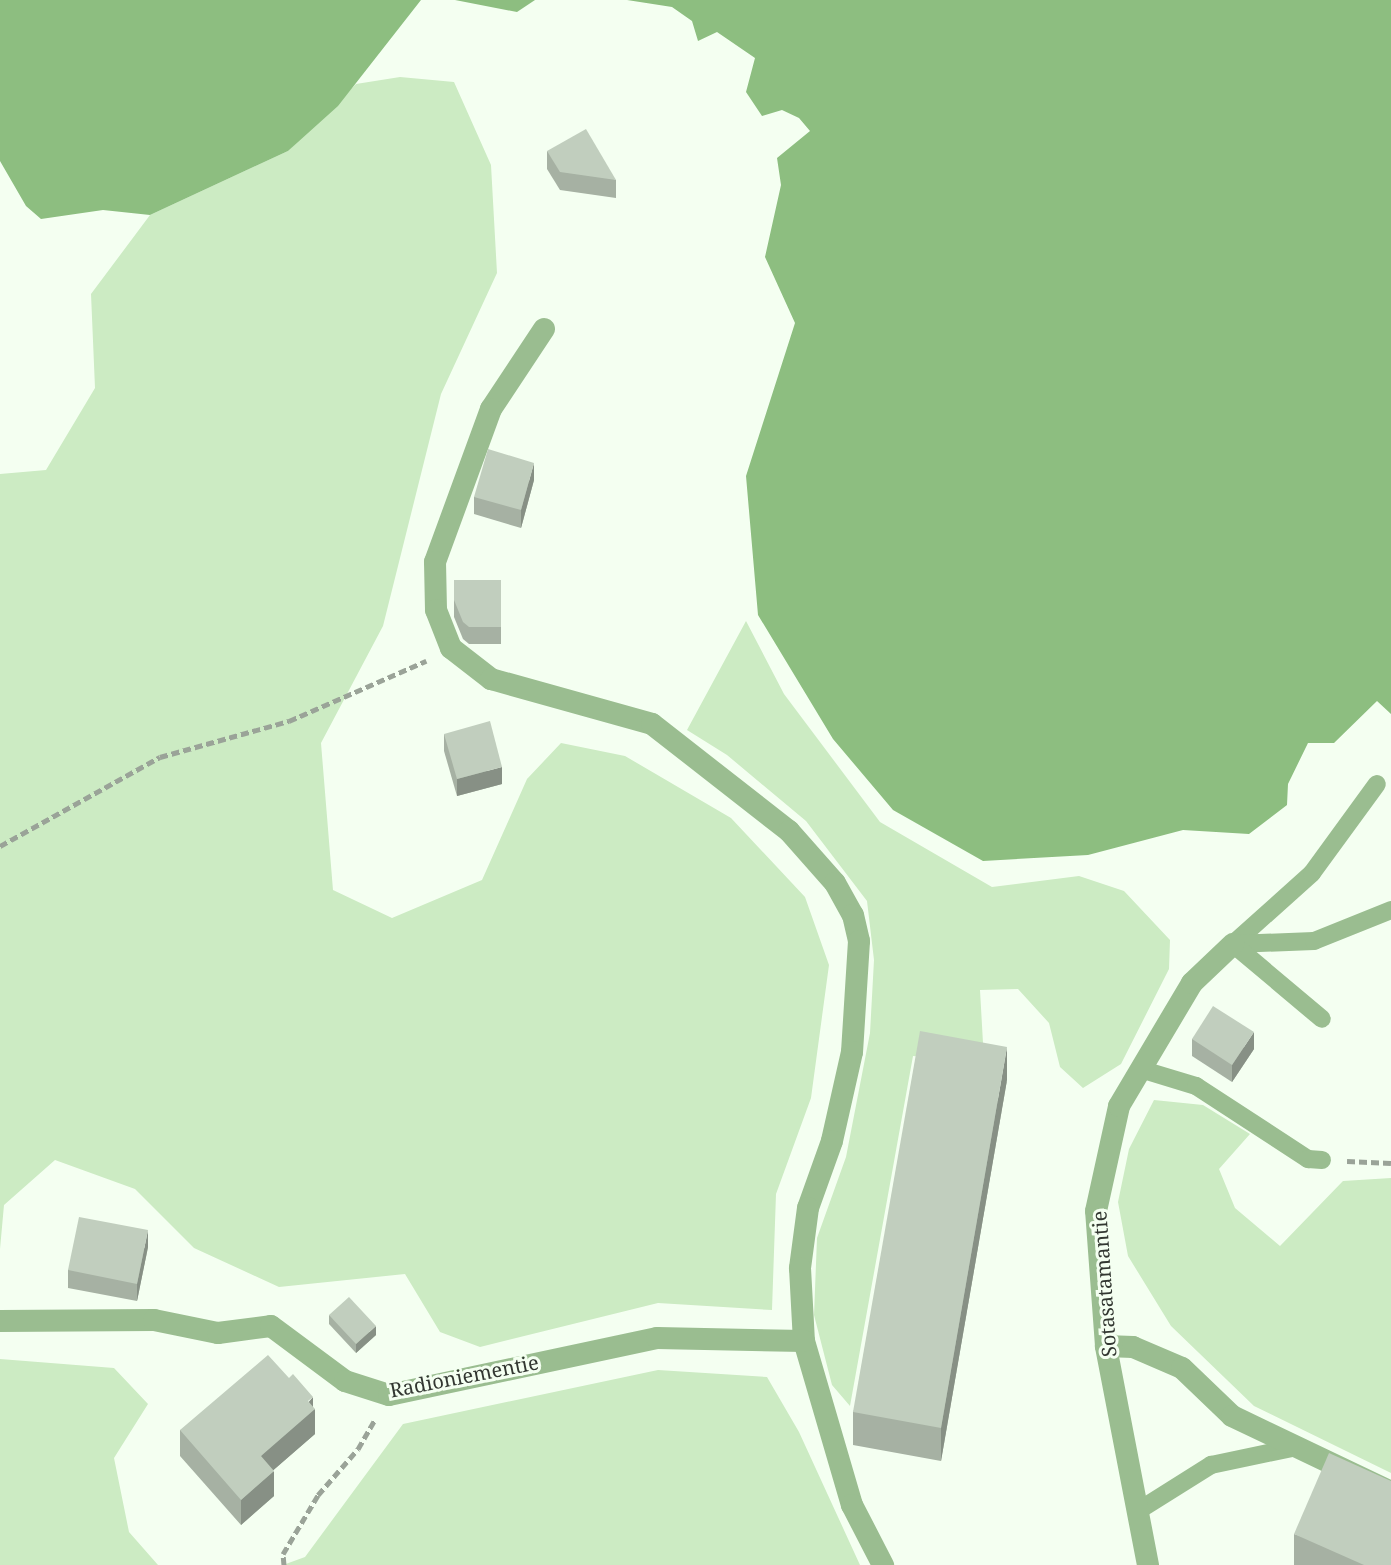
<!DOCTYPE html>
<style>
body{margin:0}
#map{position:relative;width:1391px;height:1565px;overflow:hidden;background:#f4fff1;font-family:"Noto Serif",serif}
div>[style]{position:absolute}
.green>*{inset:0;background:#ccebc3}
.water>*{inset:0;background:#8dbe80}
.path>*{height:5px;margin-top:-2.5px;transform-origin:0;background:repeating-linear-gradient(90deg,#9aa398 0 8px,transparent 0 12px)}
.service>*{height:18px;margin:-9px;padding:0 9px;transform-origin:9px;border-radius:9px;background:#9abd90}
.minor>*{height:22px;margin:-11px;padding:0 11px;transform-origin:11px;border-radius:11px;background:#9abd90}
.wall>*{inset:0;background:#a6b1a3}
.shaded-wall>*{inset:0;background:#879085}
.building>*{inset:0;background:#c1cebe}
span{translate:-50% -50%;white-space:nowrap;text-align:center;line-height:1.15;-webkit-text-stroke:6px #f4fff1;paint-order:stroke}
.street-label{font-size:20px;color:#323731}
</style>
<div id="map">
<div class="green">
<div style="clip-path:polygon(400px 77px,454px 82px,491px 165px,497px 273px,441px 394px,383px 626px,321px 743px,333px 890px,392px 918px,482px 880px,527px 779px,561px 743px,625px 756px,731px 818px,805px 897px,829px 965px,811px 1098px,776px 1194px,772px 1310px,658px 1303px,480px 1347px,440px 1332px,405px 1274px,279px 1287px,194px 1248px,135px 1189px,55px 1160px,4px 1205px,0 1249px,0 474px,46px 470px,95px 388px,91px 294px,150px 215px,288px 151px,356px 84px)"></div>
<div style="clip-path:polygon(746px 621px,784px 694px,880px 822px,992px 887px,1079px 876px,1124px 891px,1170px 940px,1169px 969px,1121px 1064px,1083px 1088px,1060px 1067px,1049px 1023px,1018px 989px,980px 990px,983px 1043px,971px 1061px,913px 1056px,850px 1406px,832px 1385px,814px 1315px,817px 1238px,846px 1157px,870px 1033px,874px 960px,867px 901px,806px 821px,727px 755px,687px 730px)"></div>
<div style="clip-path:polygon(1154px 1100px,1203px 1105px,1250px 1134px,1219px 1169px,1235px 1208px,1280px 1246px,1343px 1181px,1391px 1178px,1391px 1473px,1254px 1406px,1171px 1326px,1128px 1256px,1118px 1202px,1129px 1149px)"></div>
<div style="clip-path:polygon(0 1359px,114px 1368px,148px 1404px,114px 1458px,129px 1532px,158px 1565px,0 1565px)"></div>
<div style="clip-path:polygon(658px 1370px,767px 1377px,799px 1432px,860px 1565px,283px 1565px,305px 1557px,403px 1424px)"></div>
</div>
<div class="water">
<div style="clip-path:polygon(0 0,421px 0,338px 106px,288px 151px,150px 215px,103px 210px,41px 219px,26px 206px,0 161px)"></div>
<div style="clip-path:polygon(455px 0,535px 0,517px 12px)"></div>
<div style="clip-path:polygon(627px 0,1391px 0,1391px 714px,1377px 701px,1334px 743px,1308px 743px,1288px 784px,1287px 805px,1249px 834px,1183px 830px,1088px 855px,983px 861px,893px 810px,833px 739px,758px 615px,746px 476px,795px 323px,765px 257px,781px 185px,777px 158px,810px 131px,799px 118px,782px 110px,762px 116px,746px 92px,755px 58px,717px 32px,698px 41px,692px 21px,672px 7px)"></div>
</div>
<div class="path">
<div style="left:0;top:846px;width:183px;rotate:-29.1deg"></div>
<div style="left:160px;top:757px;width:134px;rotate:-15.6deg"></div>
<div style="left:289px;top:721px;width:150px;rotate:-23.7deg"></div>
<div style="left:1347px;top:1161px;width:44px;rotate:2.6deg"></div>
<div style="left:284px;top:1565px;width:11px;rotate:-95deg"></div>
<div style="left:283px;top:1554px;width:69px;rotate:-59.3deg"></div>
<div style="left:318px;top:1495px;width:61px;rotate:-49deg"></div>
<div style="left:358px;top:1449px;width:34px;rotate:-60deg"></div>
</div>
<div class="service">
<div style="left:1233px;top:944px;width:106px;rotate:-41.9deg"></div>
<div style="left:1312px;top:873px;width:110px;rotate:-53.9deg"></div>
<div style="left:1233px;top:944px;width:81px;rotate:-2.1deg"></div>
<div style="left:1314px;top:941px;width:83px;rotate:-21.9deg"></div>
<div style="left:1233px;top:944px;width:116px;rotate:40.1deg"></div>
<div style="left:1140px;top:1069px;width:59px;rotate:16.9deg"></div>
<div style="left:1196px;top:1086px;width:134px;rotate:33.1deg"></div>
<div style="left:1308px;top:1159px;width:14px;rotate:4deg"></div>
<div style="left:1141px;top:1509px;width:83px;rotate:-32.2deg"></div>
<div style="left:1211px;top:1465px;width:83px;rotate:-11.9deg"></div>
</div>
<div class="minor">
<div style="left:544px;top:329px;width:96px;rotate:123.5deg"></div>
<div style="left:491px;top:409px;width:163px;rotate:110.1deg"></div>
<div style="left:435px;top:562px;width:48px;rotate:88.8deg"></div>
<div style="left:436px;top:610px;width:41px;rotate:68.5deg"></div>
<div style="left:451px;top:648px;width:51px;rotate:37.8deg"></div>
<div style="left:491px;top:679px;width:167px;rotate:15.6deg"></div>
<div style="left:652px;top:724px;width:174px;rotate:38deg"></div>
<div style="left:789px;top:831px;width:69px;rotate:48.5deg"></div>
<div style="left:835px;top:883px;width:37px;rotate:61deg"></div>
<div style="left:853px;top:915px;width:27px;rotate:77deg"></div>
<div style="left:859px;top:941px;width:111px;rotate:93.6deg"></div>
<div style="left:852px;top:1052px;width:91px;rotate:102.7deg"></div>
<div style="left:832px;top:1141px;width:71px;rotate:109.7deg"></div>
<div style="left:808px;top:1208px;width:61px;rotate:97.6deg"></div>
<div style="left:800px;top:1268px;width:73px;rotate:86.9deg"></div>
<div style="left:804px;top:1341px;width:171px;rotate:73.7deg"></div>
<div style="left:852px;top:1505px;width:68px;rotate:62.7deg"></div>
<div style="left:0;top:1321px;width:154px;rotate:-0.4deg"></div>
<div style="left:154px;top:1320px;width:65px;rotate:11.5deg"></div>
<div style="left:218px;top:1333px;width:53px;rotate:-7.5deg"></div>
<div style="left:271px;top:1326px;width:92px;rotate:36.6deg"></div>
<div style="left:345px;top:1381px;width:46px;rotate:17.7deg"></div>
<div style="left:389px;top:1395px;width:274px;rotate:-12deg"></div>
<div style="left:657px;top:1338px;width:147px;rotate:1.2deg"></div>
<div style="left:1106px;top:1346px;width:27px;rotate:2deg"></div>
<div style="left:1133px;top:1347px;width:53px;rotate:23.2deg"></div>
<div style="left:1182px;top:1368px;width:69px;rotate:43.8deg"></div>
<div style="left:1232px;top:1416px;width:176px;rotate:25.5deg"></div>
<div style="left:1148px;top:1565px;width:223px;rotate:-100.9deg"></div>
<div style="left:1106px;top:1346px;width:135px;rotate:-94.2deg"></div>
<div style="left:1096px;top:1211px;width:107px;rotate:-77.6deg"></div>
<div style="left:1119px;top:1106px;width:143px;rotate:-59.3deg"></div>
<div style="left:1192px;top:983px;width:57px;rotate:-43.6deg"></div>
</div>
<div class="wall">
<div style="clip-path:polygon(547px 151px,616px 180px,616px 198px,560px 190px,547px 169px)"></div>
<div style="clip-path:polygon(534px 480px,521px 528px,474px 514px,474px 497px)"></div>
<div style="clip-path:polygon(454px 580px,501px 580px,501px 644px,469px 644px,463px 639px,454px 617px)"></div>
<div style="clip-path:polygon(444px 734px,502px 784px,457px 796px,444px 751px)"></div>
<div style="clip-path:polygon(1192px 1039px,1254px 1049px,1232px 1082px,1192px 1056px)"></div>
<div style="clip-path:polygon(1007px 1080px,941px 1461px,853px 1445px,853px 1412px)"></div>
<div style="clip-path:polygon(148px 1247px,137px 1301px,68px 1288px,68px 1270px)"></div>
<div style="clip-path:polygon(329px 1315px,376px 1335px,356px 1353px,329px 1324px)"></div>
<div style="clip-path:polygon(313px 1406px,315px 1434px,273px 1470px,274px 1496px,241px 1525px,180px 1456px,180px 1430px)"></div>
<div style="clip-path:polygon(1294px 1534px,1391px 1565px,1294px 1565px)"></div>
</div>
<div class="shaded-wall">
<div style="clip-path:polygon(534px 463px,534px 480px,521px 528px,521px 510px)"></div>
<div style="clip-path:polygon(502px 767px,502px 784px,457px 796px,457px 779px)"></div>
<div style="clip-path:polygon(1254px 1032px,1254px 1049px,1232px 1082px,1232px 1065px)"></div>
<div style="clip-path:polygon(1007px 1047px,1007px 1080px,941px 1461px,941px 1428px)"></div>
<div style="clip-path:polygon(148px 1230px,148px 1247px,137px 1301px,137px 1284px)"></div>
<div style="clip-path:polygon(376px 1326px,376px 1335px,356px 1353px,356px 1344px)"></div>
<div style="clip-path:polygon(313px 1397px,313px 1410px,315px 1409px,315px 1434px,261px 1481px,261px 1456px)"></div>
<div style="clip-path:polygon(274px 1471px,274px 1496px,241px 1525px,241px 1500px)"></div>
</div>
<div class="building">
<div style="clip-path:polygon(586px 129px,616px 180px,560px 172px,547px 151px)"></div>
<div style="clip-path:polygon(488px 449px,534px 463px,521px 510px,474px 497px)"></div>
<div style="clip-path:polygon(454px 580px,501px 580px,501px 627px,469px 627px,463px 622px,454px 600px)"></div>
<div style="clip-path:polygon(490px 721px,502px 767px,457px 779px,444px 734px)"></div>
<div style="clip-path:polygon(1213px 1006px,1254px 1032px,1232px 1065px,1192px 1039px)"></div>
<div style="clip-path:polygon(920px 1031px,1007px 1047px,941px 1428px,853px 1412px)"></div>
<div style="clip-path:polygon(79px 1217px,148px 1230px,137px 1284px,68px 1270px)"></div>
<div style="clip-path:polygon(349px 1297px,376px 1326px,356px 1344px,329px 1315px)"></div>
<div style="clip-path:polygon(268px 1355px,289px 1378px,293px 1374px,313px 1397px,308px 1401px,315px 1409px,261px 1456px,274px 1471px,241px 1500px,180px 1430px)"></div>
<div style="clip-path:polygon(1329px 1453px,1391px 1481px,1391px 1565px,1364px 1565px,1294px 1534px)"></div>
</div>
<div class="street-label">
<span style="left:1104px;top:1284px;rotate:-94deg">Sotasatamantie</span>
<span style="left:464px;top:1376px;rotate:-11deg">Radioniementie</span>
</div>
</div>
